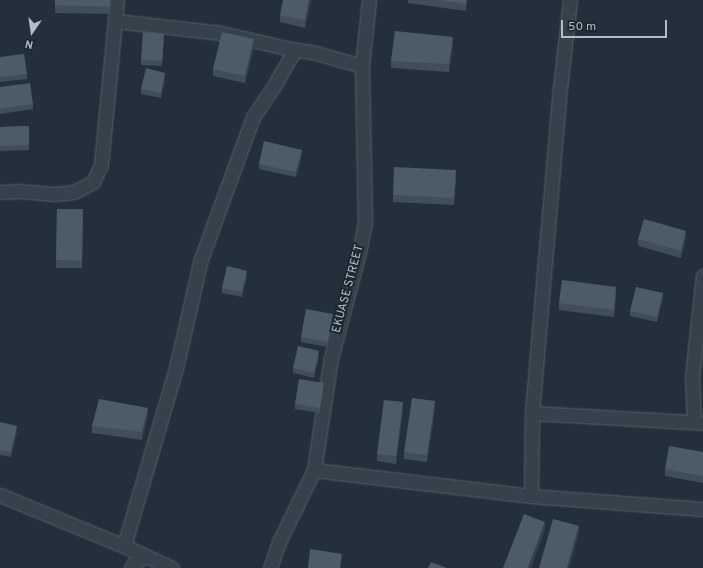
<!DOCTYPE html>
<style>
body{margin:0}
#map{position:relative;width:703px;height:568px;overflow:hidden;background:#23303b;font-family:Overpass,sans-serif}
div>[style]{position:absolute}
.roads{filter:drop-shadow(0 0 1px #556069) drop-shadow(0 0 1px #556069)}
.minor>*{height:13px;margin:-6.5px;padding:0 6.5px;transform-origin:6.5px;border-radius:6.5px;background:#36424b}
.wall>*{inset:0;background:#414e59}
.shaded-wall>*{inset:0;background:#354048}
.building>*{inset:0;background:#4c5b67}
span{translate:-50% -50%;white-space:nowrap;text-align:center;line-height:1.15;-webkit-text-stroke:4px #1c2730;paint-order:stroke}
.street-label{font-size:12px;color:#b2bdc7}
.north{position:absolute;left:12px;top:12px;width:40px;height:40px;-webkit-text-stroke:3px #1c2730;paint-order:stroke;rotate:193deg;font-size:11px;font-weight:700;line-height:16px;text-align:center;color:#b2bdc7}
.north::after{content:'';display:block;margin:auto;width:14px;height:18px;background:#b2bdc7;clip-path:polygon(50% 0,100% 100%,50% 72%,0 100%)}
.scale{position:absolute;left:561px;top:20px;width:106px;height:18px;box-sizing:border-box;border:2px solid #b2bdc7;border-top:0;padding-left:5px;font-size:12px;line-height:14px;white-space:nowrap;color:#b2bdc7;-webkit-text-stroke:3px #1c2730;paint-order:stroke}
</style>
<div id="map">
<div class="roads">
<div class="minor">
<div style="left:116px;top:21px;width:106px;rotate:6.5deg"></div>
<div style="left:221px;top:33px;width:77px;rotate:12.8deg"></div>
<div style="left:0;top:192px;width:19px;rotate:-3deg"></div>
<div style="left:19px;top:191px;width:36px;rotate:5deg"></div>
<div style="left:55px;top:194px;width:19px;rotate:-6deg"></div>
<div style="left:74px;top:192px;width:21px;rotate:-28deg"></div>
<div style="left:93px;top:182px;width:19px;rotate:-65deg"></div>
<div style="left:101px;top:165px;width:166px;rotate:-84.5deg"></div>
<div style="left:532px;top:413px;width:171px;rotate:3.3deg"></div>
<div style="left:694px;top:422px;width:45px;rotate:-92.5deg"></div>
<div style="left:692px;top:377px;width:102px;rotate:-83.8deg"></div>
<div style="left:314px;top:470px;width:219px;rotate:6.8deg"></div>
<div style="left:531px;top:496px;width:172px;rotate:4.3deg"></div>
<div style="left:0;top:495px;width:134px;rotate:22.4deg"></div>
<div style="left:124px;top:546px;width:53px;rotate:24.6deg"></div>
<div style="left:531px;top:496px;width:83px;rotate:-89.3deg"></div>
<div style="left:532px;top:413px;width:325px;rotate:-85.1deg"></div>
<div style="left:560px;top:89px;width:90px;rotate:-83.6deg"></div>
<div style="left:124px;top:546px;width:185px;rotate:-73.7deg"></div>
<div style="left:176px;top:368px;width:112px;rotate:-77.1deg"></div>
<div style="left:201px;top:259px;width:151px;rotate:-69.9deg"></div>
<div style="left:253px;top:117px;width:40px;rotate:-56deg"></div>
<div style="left:275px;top:84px;width:34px;rotate:-60deg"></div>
<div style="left:292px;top:54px;width:6px;rotate:-45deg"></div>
<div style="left:296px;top:50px;width:16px;rotate:7deg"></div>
<div style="left:312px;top:52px;width:52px;rotate:15.6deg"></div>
<div style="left:131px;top:568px;width:7px;rotate:-56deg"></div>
<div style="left:135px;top:562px;width:12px;rotate:-31deg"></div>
<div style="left:270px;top:568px;width:28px;rotate:-71deg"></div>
<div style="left:279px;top:542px;width:80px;rotate:-64.1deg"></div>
<div style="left:314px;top:470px;width:113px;rotate:-81.4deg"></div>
<div style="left:331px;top:358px;width:109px;rotate:-75.1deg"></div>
<div style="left:359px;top:253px;width:31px;rotate:-79deg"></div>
<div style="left:365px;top:223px;width:157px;rotate:-91.1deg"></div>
<div style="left:362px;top:66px;width:66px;rotate:-83.9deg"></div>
</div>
</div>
<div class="wall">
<div style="clip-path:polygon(55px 0,111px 0,110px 14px,55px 13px)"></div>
<div style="clip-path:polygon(311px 0,305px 28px,280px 22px,280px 15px)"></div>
<div style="clip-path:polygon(408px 0,467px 0,466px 11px,408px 3px)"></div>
<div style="clip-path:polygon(164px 39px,162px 66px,141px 65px,141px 60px)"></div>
<div style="clip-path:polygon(453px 44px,449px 72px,391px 68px,391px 61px)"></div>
<div style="clip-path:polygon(254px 47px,245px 83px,213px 76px,213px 69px)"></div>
<div style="clip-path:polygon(0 57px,27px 74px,27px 79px,0 82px)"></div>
<div style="clip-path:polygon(165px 78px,161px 98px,141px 94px,141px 89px)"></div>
<div style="clip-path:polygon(0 87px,33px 104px,33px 109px,0 114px)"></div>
<div style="clip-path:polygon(29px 126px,29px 150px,0 151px,0 127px)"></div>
<div style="clip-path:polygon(302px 155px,296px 177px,259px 169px,259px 164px)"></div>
<div style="clip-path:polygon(456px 177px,454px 205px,393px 202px,393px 195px)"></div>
<div style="clip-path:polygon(57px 209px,83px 209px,82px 268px,56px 268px)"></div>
<div style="clip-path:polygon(686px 238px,681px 258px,638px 246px,638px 239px)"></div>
<div style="clip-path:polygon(247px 276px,242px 297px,222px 293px,222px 288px)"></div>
<div style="clip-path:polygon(616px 294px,614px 317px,559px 310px,559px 303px)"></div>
<div style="clip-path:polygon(663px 298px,657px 322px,630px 316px,630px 311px)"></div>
<div style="clip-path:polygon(333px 319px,328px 347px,301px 342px,301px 337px)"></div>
<div style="clip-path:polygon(319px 356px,314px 378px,293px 373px,293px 368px)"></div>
<div style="clip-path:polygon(324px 388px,320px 413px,295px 409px,295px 404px)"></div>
<div style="clip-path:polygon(435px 408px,427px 462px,404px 459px,404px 452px)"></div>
<div style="clip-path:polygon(403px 410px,396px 464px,377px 461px,377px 454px)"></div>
<div style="clip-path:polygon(148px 415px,142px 440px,92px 433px,92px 426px)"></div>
<div style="clip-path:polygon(0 422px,17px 431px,11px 457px,0 455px)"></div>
<div style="clip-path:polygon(703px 452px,703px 483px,665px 476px,665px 469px)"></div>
</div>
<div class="shaded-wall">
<div style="clip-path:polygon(309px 0,311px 0,305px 28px,305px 20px)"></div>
<div style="clip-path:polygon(453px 37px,453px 44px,449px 72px,449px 64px)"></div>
<div style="clip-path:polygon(254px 39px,254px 47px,245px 83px,245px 76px)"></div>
<div style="clip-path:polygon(165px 73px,165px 78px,161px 98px,161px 93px)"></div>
<div style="clip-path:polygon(302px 150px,302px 155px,296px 177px,296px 172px)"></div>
<div style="clip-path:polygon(686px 231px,686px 238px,681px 258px,681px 251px)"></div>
<div style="clip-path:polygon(247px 271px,247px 276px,242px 297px,242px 292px)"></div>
<div style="clip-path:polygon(616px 287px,616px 294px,614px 317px,614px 310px)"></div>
<div style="clip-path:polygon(663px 293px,663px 298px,657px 322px,657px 317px)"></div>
<div style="clip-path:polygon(333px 314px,333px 319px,328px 347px,328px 342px)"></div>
<div style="clip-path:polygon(319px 351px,319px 356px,314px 378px,314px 373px)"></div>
<div style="clip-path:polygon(324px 383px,324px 388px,320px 413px,320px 408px)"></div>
<div style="clip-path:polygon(435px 401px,435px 408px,427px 462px,427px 455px)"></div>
<div style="clip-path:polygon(403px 402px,403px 410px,396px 464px,396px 456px)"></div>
<div style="clip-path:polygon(148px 408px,148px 415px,142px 440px,142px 432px)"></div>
<div style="clip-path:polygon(17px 426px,17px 431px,11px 457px,11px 452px)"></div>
<div style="clip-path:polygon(545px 522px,545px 530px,531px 568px,528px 568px)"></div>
<div style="clip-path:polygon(579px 526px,579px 534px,569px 568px,567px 568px)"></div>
</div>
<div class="building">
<div style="clip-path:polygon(55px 0,110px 0,110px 7px,55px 5px)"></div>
<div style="clip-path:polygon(283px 0,309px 0,305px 20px,280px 15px)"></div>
<div style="clip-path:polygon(439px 0,466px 0,466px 4px)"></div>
<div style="clip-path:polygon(395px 31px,453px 37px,449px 64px,391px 61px)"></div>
<div style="clip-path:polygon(143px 32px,164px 34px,162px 61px,141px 60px)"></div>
<div style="clip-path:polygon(222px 32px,254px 39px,245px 76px,213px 69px)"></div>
<div style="clip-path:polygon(24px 54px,27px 74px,0 77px,0 57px)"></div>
<div style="clip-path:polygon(146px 68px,165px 73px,161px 93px,141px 89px)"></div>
<div style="clip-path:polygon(30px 83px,33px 104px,0 109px,0 87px)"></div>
<div style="clip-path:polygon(29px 126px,29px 145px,0 146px,0 127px)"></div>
<div style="clip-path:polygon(264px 141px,302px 150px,296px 172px,259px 164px)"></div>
<div style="clip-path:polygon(394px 167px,456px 170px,454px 198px,393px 195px)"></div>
<div style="clip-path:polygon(57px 209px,83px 209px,82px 261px,56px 260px)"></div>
<div style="clip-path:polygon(644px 219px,686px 231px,681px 251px,638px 239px)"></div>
<div style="clip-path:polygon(227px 266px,247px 271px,242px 292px,222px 288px)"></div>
<div style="clip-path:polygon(562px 280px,616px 287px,614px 310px,559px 303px)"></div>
<div style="clip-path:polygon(636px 287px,663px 293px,657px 317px,630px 311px)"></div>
<div style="clip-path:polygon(306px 309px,333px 314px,328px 342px,301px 337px)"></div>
<div style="clip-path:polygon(298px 346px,319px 351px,314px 373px,293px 368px)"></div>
<div style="clip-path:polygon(299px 379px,324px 383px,320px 408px,295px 404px)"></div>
<div style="clip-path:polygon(412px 398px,435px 401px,427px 455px,404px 452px)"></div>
<div style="clip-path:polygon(99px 399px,148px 408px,142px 432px,92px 426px)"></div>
<div style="clip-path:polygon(384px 400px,403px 402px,396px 456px,377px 454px)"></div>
<div style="clip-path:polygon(0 422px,17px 426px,11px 452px,0 450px)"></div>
<div style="clip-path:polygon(669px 446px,703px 452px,703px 476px,665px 469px)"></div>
<div style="clip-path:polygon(524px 514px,545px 522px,528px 568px,503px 568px)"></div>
<div style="clip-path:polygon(553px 519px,579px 526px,567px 568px,539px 568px)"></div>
<div style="clip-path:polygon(310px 549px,342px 554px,340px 568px,308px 568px)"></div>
<div style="clip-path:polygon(431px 562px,447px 568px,428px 568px)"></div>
</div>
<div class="street-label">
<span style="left:349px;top:289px;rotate:-75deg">EKUASE STREET</span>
</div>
<div class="north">N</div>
<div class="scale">50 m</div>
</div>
